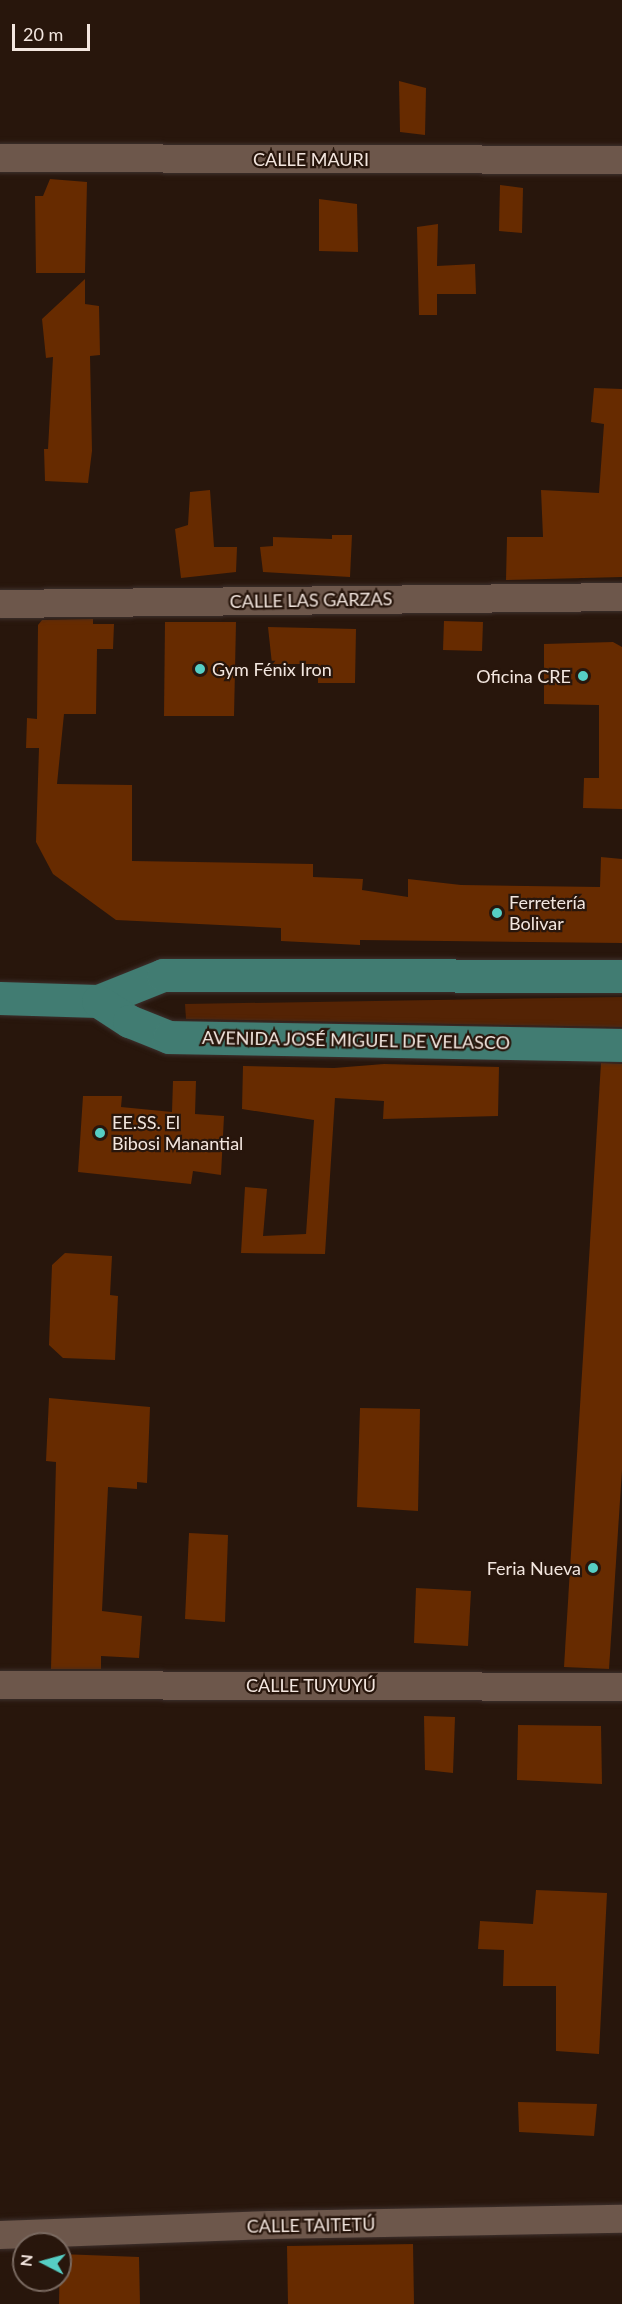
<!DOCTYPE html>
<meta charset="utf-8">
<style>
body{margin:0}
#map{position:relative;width:622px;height:2304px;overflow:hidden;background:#28160c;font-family:Lato,sans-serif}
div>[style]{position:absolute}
.green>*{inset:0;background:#542304}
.building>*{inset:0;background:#672b00}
.roads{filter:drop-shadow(0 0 2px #3d302d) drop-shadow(0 0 2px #3d302d)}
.minor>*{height:28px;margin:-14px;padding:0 14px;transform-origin:14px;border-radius:14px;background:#6d574b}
.major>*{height:33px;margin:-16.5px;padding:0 16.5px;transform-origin:16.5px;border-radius:16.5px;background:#417c72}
.dots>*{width:16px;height:16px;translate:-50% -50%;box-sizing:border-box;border:3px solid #28160c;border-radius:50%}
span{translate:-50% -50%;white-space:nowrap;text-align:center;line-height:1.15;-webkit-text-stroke:4.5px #28160c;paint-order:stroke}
.street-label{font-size:18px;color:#f3e6df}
.poi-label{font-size:18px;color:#f3e6df}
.left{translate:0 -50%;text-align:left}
.right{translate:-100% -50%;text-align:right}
.north{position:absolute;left:12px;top:2232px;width:60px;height:60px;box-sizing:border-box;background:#28160c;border:2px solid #796960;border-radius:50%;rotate:276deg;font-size:16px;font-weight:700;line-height:24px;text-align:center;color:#f3e6df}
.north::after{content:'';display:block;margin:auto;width:21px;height:27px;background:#56cec4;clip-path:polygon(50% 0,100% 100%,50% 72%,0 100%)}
.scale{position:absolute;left:12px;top:24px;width:78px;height:27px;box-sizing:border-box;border:3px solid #f3e6df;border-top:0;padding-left:8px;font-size:18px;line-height:21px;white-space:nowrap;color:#f3e6df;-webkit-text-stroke:4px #28160c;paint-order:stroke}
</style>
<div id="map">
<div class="green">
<div style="clip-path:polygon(622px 997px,622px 1027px,186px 1019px,185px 1004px)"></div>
</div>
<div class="building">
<div style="clip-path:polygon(399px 81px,426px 88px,425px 135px,400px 132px)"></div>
<div style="clip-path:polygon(50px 179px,87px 182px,85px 273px,36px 273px,35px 196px,43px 196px)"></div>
<div style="clip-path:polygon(500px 185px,523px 188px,522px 233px,499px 231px)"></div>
<div style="clip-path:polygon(319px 199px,357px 204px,358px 252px,319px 251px)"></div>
<div style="clip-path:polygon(438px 224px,437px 266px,475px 264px,476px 294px,437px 294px,437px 315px,419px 315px,417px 227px)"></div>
<div style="clip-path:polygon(85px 279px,85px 304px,99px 306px,100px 355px,90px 356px,92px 451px,88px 483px,45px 481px,44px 449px,48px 449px,53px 357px,46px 358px,42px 319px)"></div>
<div style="clip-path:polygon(594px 388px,622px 389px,622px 577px,506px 580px,507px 537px,543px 537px,541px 490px,599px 493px,604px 424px,591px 422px)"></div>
<div style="clip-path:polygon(210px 490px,214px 547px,237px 547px,236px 572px,181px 578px,175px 529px,188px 525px,190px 492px)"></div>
<div style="clip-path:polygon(332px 535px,352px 535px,350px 577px,263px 572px,260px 547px,273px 546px,273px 537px,332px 539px)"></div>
<div style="clip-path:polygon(93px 619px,93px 624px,114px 624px,113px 649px,97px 649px,96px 714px,64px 714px,57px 784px,132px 785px,132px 861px,313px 864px,313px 877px,363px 879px,362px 890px,408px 897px,408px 879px,461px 885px,600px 887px,601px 857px,622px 859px,622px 943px,360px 940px,360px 945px,281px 941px,281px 928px,116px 920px,53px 874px,36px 842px,39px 748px,26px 748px,27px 718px,37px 719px,38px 625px,42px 620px)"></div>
<div style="clip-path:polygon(444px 621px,483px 622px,482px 651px,443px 650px)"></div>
<div style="clip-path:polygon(165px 622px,236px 622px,234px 716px,164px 716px)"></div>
<div style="clip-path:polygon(268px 627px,356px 629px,355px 683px,318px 683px,318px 664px,272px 664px)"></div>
<div style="clip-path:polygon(613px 642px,622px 647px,622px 809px,583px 808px,584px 778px,599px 778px,599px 705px,544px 704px,544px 644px)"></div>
<div style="clip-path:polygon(601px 1063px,622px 1064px,622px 1470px,609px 1669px,564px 1667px)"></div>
<div style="clip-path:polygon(384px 1064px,499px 1067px,498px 1116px,383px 1119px,384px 1101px,335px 1098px,325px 1254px,241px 1253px,245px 1187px,267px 1189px,263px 1236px,306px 1234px,314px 1120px,242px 1109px,243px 1066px,334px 1068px)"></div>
<div style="clip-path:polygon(173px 1081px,196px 1081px,195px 1114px,224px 1116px,221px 1175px,193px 1171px,191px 1184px,78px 1172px,83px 1096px,122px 1096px,121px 1107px,172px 1112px)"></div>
<div style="clip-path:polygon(65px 1253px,112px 1256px,110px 1295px,118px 1296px,115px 1360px,63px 1358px,49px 1345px,52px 1265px)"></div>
<div style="clip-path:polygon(49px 1398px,150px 1407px,147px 1483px,137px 1482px,137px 1489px,108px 1487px,102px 1611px,142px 1616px,139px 1658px,101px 1656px,101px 1669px,51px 1669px,56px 1462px,46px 1461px)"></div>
<div style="clip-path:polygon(360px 1408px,420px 1409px,418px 1511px,357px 1507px)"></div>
<div style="clip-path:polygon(189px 1533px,228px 1535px,225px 1622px,185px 1619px)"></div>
<div style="clip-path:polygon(416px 1588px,471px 1591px,468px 1646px,414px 1643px)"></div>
<div style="clip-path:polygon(424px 1716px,455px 1717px,453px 1773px,425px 1770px)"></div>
<div style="clip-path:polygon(518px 1725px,601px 1726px,602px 1784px,517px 1780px)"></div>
<div style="clip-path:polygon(536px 1890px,607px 1893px,599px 2054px,556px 2051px,556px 1986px,503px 1986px,504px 1950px,478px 1949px,480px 1921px,533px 1924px)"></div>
<div style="clip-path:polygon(518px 2102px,597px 2104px,594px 2136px,519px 2132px)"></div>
<div style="clip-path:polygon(413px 2244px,414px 2304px,288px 2304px,287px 2246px)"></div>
<div style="clip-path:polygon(60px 2254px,139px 2257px,140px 2304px,59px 2304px)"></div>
</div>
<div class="roads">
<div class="minor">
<div style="left:0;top:158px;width:622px;rotate:0.18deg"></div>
<div style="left:0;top:604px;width:622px;rotate:-0.64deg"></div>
<div style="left:0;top:1685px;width:622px;rotate:0.18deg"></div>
<div style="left:0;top:2235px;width:270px;rotate:-2.1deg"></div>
<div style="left:270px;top:2225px;width:352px;rotate:-1deg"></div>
</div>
<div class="major">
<div style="left:0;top:998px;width:98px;rotate:1.8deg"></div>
<div style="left:98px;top:1001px;width:70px;rotate:-21.8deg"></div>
<div style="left:163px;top:975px;width:459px;rotate:0.1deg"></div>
<div style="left:98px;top:1001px;width:37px;rotate:33deg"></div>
<div style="left:129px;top:1021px;width:43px;rotate:21.8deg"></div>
<div style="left:169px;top:1037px;width:453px;rotate:1deg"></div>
</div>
</div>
<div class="dots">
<div style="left:200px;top:669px;background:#56cec4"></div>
<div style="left:583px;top:676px;background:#56cec4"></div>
<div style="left:497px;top:913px;background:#56cec4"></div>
<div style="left:100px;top:1133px;background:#56cec4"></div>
<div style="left:593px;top:1568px;background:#56cec4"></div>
</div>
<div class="street-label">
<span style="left:311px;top:159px">CALLE MAURI</span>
<span style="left:311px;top:600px;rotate:-1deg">CALLE LAS GARZAS</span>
<span style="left:356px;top:1040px;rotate:1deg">AVENIDA JOSÉ MIGUEL DE VELASCO</span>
<span style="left:311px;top:1685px">CALLE TUYUYÚ</span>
<span style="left:311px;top:2225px;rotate:-1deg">CALLE TAITETÚ</span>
</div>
<div class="poi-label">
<span class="left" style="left:212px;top:669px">Gym Fénix Iron</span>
<span class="right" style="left:571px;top:676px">Oficina CRE</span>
<span class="left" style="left:509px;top:913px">Ferretería<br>Bolivar</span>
<span class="left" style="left:112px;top:1133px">EE.SS. El<br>Bibosi Manantial</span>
<span class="right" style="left:581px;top:1568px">Feria Nueva</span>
</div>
<div class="north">N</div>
<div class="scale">20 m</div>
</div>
